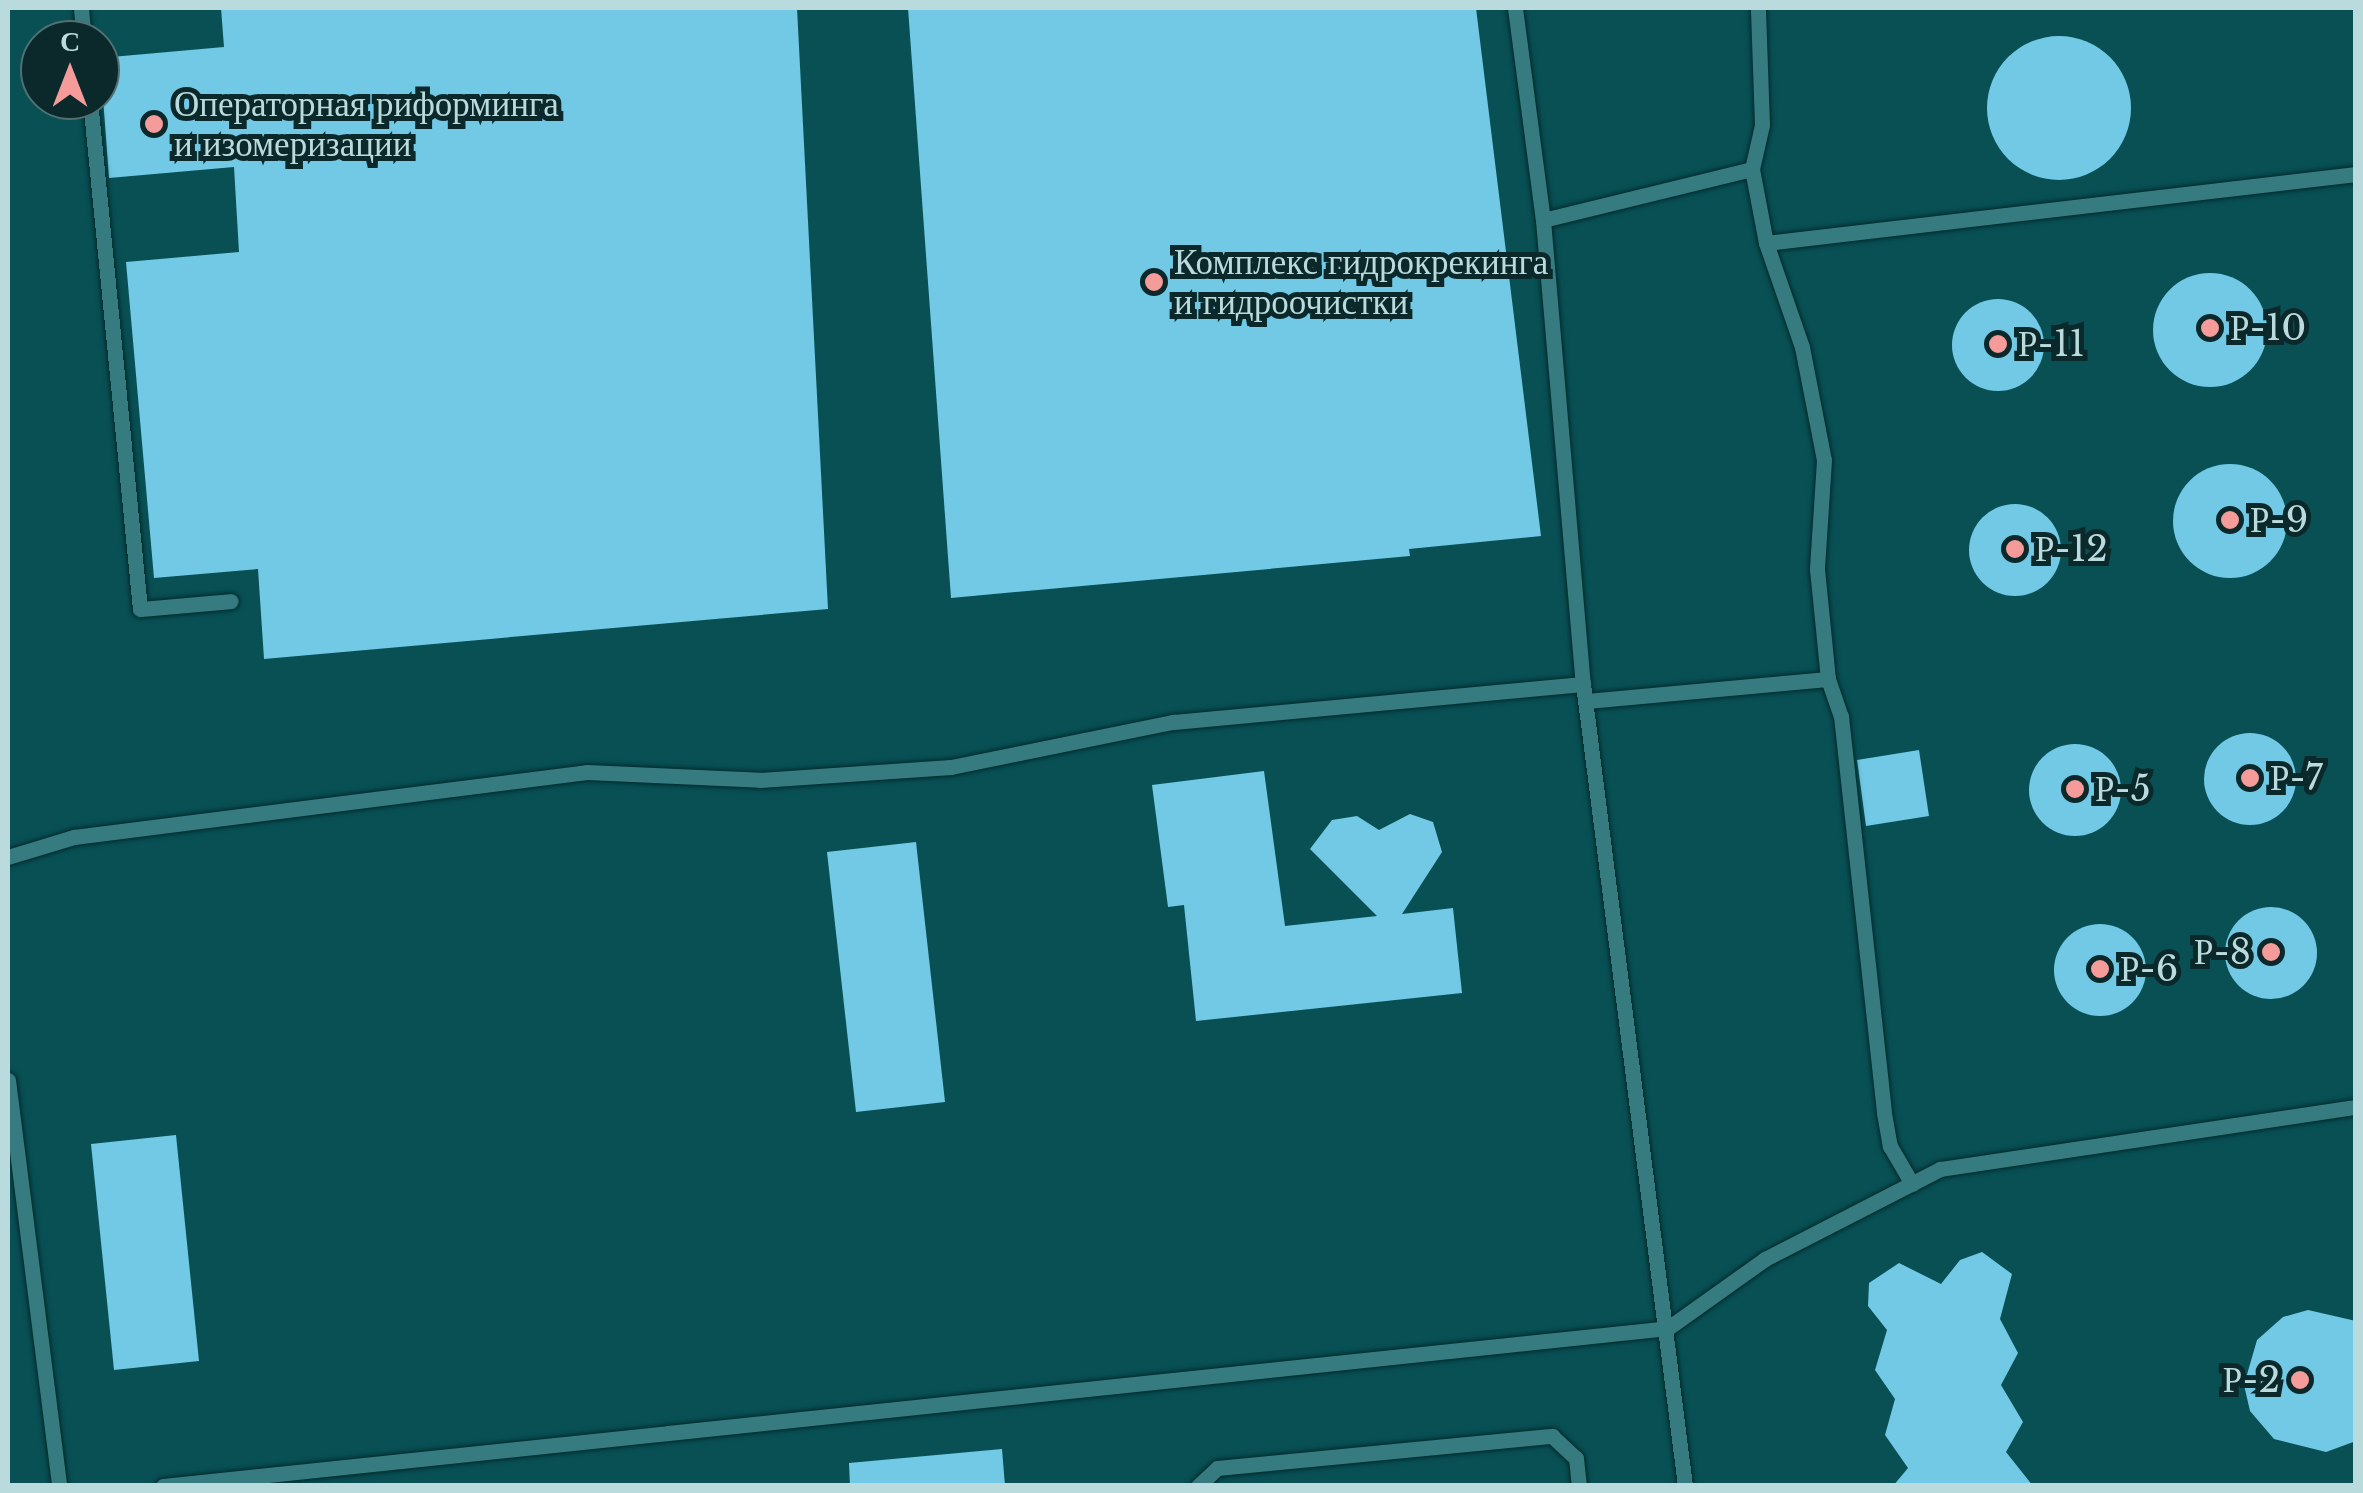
<!DOCTYPE html>
<meta charset="utf-8">
<style>
body{margin:0}
#map{position:relative;width:2363px;height:1493px;overflow:hidden;background:#0b4548;font-family:"Libre Baskerville",serif}
div>[style]{position:absolute}
.built>*{inset:0;background:#085054}
.building>*{inset:0;background:#72c9e5}
.round{border-radius:50%}
.roads{filter:drop-shadow(0 0 2px #02292c) drop-shadow(0 0 2px #02292c)}
.lane>*{height:15px;margin:-7.5px;padding:0 7.5px;transform-origin:7.5px;border-radius:7.5px;background:#357b80}
.dots>*{width:28px;height:28px;translate:-50% -50%;box-sizing:border-box;border:5px solid #0b292a;border-radius:50%}
span{translate:-50% -50%;white-space:nowrap;text-align:center;line-height:1.15;-webkit-text-stroke:10px #0b292a;paint-order:stroke}
.poi-label{font-size:35px;color:#badbdd}
.left{translate:0 -50%;text-align:left}
.right{translate:-100% -50%;text-align:right}
.frame{position:absolute;inset:0;border:10px solid #badbdd;pointer-events:none}
.north{position:absolute;left:20px;top:20px;width:100px;height:100px;box-sizing:border-box;background:#0b292a;border:2px solid #517072;border-radius:50%;rotate:0deg;font-size:28px;font-weight:700;line-height:40px;text-align:center;color:#badbdd}
.north::after{content:'';display:block;margin:auto;width:35px;height:45px;background:#f59b9a;clip-path:polygon(50% 0,100% 100%,50% 72%,0 100%)}
</style>
<div id="map">
<div class="built">
<div style="clip-path:polygon(evenodd,8px 8px,2355px 8px,2355px 1485px,8px 1485px,8px 8px,40px 40px,100px 40px,100px 100px,40px 100px,40px 40px)"></div>
</div>
<div class="building">
<div style="clip-path:polygon(221px 8px,797px 8px,828px 609px,264px 659px,258px 569px,154px 578px,126px 262px,239px 252px,234px 167px,109px 178px,100px 58px,224px 47px)"></div>
<div style="clip-path:polygon(908px 8px,1476px 8px,1541px 536px,1409px 549px,1410px 556px,951px 598px)"></div>
<div class="round" style="left:1987px;top:36px;width:144px;height:144px"></div>
<div class="round" style="left:2153px;top:273px;width:114px;height:114px"></div>
<div class="round" style="left:1952px;top:299px;width:92px;height:92px"></div>
<div class="round" style="left:2173px;top:464px;width:114px;height:114px"></div>
<div class="round" style="left:1969px;top:504px;width:92px;height:92px"></div>
<div class="round" style="left:2204px;top:733px;width:92px;height:92px"></div>
<div class="round" style="left:2029px;top:744px;width:92px;height:92px"></div>
<div style="clip-path:polygon(1919px 750px,1929px 816px,1866px 826px,1857px 760px)"></div>
<div style="clip-path:polygon(1264px 771px,1285px 926px,1377px 916px,1310px 849px,1332px 820px,1357px 816px,1379px 830px,1410px 814px,1433px 822px,1442px 852px,1402px 914px,1453px 908px,1462px 993px,1196px 1021px,1184px 905px,1168px 907px,1152px 785px)"></div>
<div style="clip-path:polygon(916px 842px,945px 1102px,856px 1112px,827px 852px)"></div>
<div class="round" style="left:2225px;top:907px;width:92px;height:92px"></div>
<div class="round" style="left:2054px;top:924px;width:92px;height:92px"></div>
<div style="clip-path:polygon(176px 1135px,199px 1361px,114px 1370px,91px 1144px)"></div>
<div style="clip-path:polygon(1982px 1252px,2012px 1274px,2000px 1319px,2018px 1353px,2001px 1385px,2023px 1422px,2006px 1452px,2033px 1486px,1893px 1486px,1908px 1468px,1885px 1435px,1895px 1399px,1875px 1370px,1887px 1330px,1868px 1306px,1869px 1283px,1899px 1263px,1941px 1284px,1960px 1260px)"></div>
<div style="clip-path:polygon(2308px 1310px,2356px 1321px,2356px 1441px,2326px 1452px,2274px 1439px,2250px 1411px,2244px 1385px,2257px 1340px,2283px 1317px)"></div>
<div style="clip-path:polygon(1002px 1449px,1005px 1486px,850px 1486px,849px 1463px)"></div>
</div>
<div class="roads">
<div class="lane">
<div style="left:81px;top:8px;width:32px;rotate:85deg"></div>
<div style="left:1515px;top:8px;width:214px;rotate:82.5deg"></div>
<div style="left:1543px;top:220px;width:466px;rotate:85.1deg"></div>
<div style="left:1583px;top:684px;width:808px;rotate:82.75deg"></div>
<div style="left:90px;top:100px;width:511px;rotate:84.39deg"></div>
<div style="left:140px;top:609px;width:91px;rotate:-5deg"></div>
<div style="left:1752px;top:169px;width:45px;rotate:-77.2deg"></div>
<div style="left:1762px;top:125px;width:117px;rotate:-92deg"></div>
<div style="left:1543px;top:220px;width:215px;rotate:-13.7deg"></div>
<div style="left:1752px;top:169px;width:75px;rotate:79.3deg"></div>
<div style="left:1766px;top:243px;width:594px;rotate:-6.67deg"></div>
<div style="left:1766px;top:243px;width:110px;rotate:70.9deg"></div>
<div style="left:1802px;top:347px;width:115px;rotate:79deg"></div>
<div style="left:1824px;top:460px;width:109px;rotate:93.7deg"></div>
<div style="left:1817px;top:569px;width:111px;rotate:84.3deg"></div>
<div style="left:1828px;top:679px;width:39px;rotate:71deg"></div>
<div style="left:1841px;top:716px;width:399px;rotate:83.8deg"></div>
<div style="left:1884px;top:1113px;width:34px;rotate:80deg"></div>
<div style="left:1890px;top:1146px;width:44px;rotate:59.9deg"></div>
<div style="left:1586px;top:701px;width:243px;rotate:-5.2deg"></div>
<div style="left:8px;top:857px;width:69px;rotate:-16.9deg"></div>
<div style="left:74px;top:837px;width:517px;rotate:-7.22deg"></div>
<div style="left:587px;top:772px;width:173px;rotate:2.6deg"></div>
<div style="left:760px;top:780px;width:191px;rotate:-3.9deg"></div>
<div style="left:951px;top:767px;width:227px;rotate:-11.5deg"></div>
<div style="left:1173px;top:722px;width:412px;rotate:-5.3deg"></div>
<div style="left:8px;top:1080px;width:409px;rotate:82.8deg"></div>
<div style="left:163px;top:1486px;width:1513px;rotate:-5.99deg"></div>
<div style="left:1668px;top:1328px;width:119px;rotate:-35.4deg"></div>
<div style="left:1765px;top:1259px;width:197px;rotate:-27.2deg"></div>
<div style="left:1940px;top:1169px;width:421px;rotate:-8.5deg"></div>
<div style="left:1198px;top:1486px;width:26px;rotate:-43deg"></div>
<div style="left:1217px;top:1468px;width:337px;rotate:-5.5deg"></div>
<div style="left:1552px;top:1436px;width:33px;rotate:43deg"></div>
<div style="left:1576px;top:1458px;width:28px;rotate:84deg"></div>
</div>
</div>
<div class="dots">
<div style="left:154px;top:124px;background:#f59b9a"></div>
<div style="left:1154px;top:282px;background:#f59b9a"></div>
<div style="left:2210px;top:328px;background:#f59b9a"></div>
<div style="left:1998px;top:344px;background:#f59b9a"></div>
<div style="left:2230px;top:520px;background:#f59b9a"></div>
<div style="left:2015px;top:549px;background:#f59b9a"></div>
<div style="left:2250px;top:778px;background:#f59b9a"></div>
<div style="left:2075px;top:789px;background:#f59b9a"></div>
<div style="left:2271px;top:952px;background:#f59b9a"></div>
<div style="left:2100px;top:969px;background:#f59b9a"></div>
<div style="left:2300px;top:1380px;background:#f59b9a"></div>
</div>
<div class="poi-label">
<span class="left" style="left:174px;top:124px">Операторная риформинга<br>и изомеризации</span>
<span class="left" style="left:1174px;top:282px">Комплекс гидрокрекинга<br>и гидроочистки</span>
<span class="left" style="left:2230px;top:328px">Р-10</span>
<span class="left" style="left:2018px;top:344px">Р-11</span>
<span class="left" style="left:2250px;top:520px">Р-9</span>
<span class="left" style="left:2035px;top:549px">Р-12</span>
<span class="left" style="left:2270px;top:778px">Р-7</span>
<span class="left" style="left:2095px;top:789px">Р-5</span>
<span class="right" style="left:2251px;top:952px">Р-8</span>
<span class="left" style="left:2120px;top:969px">Р-6</span>
<span class="right" style="left:2280px;top:1380px">Р-2</span>
</div>
<div class="frame"></div>
<div class="north">С</div>
</div>
